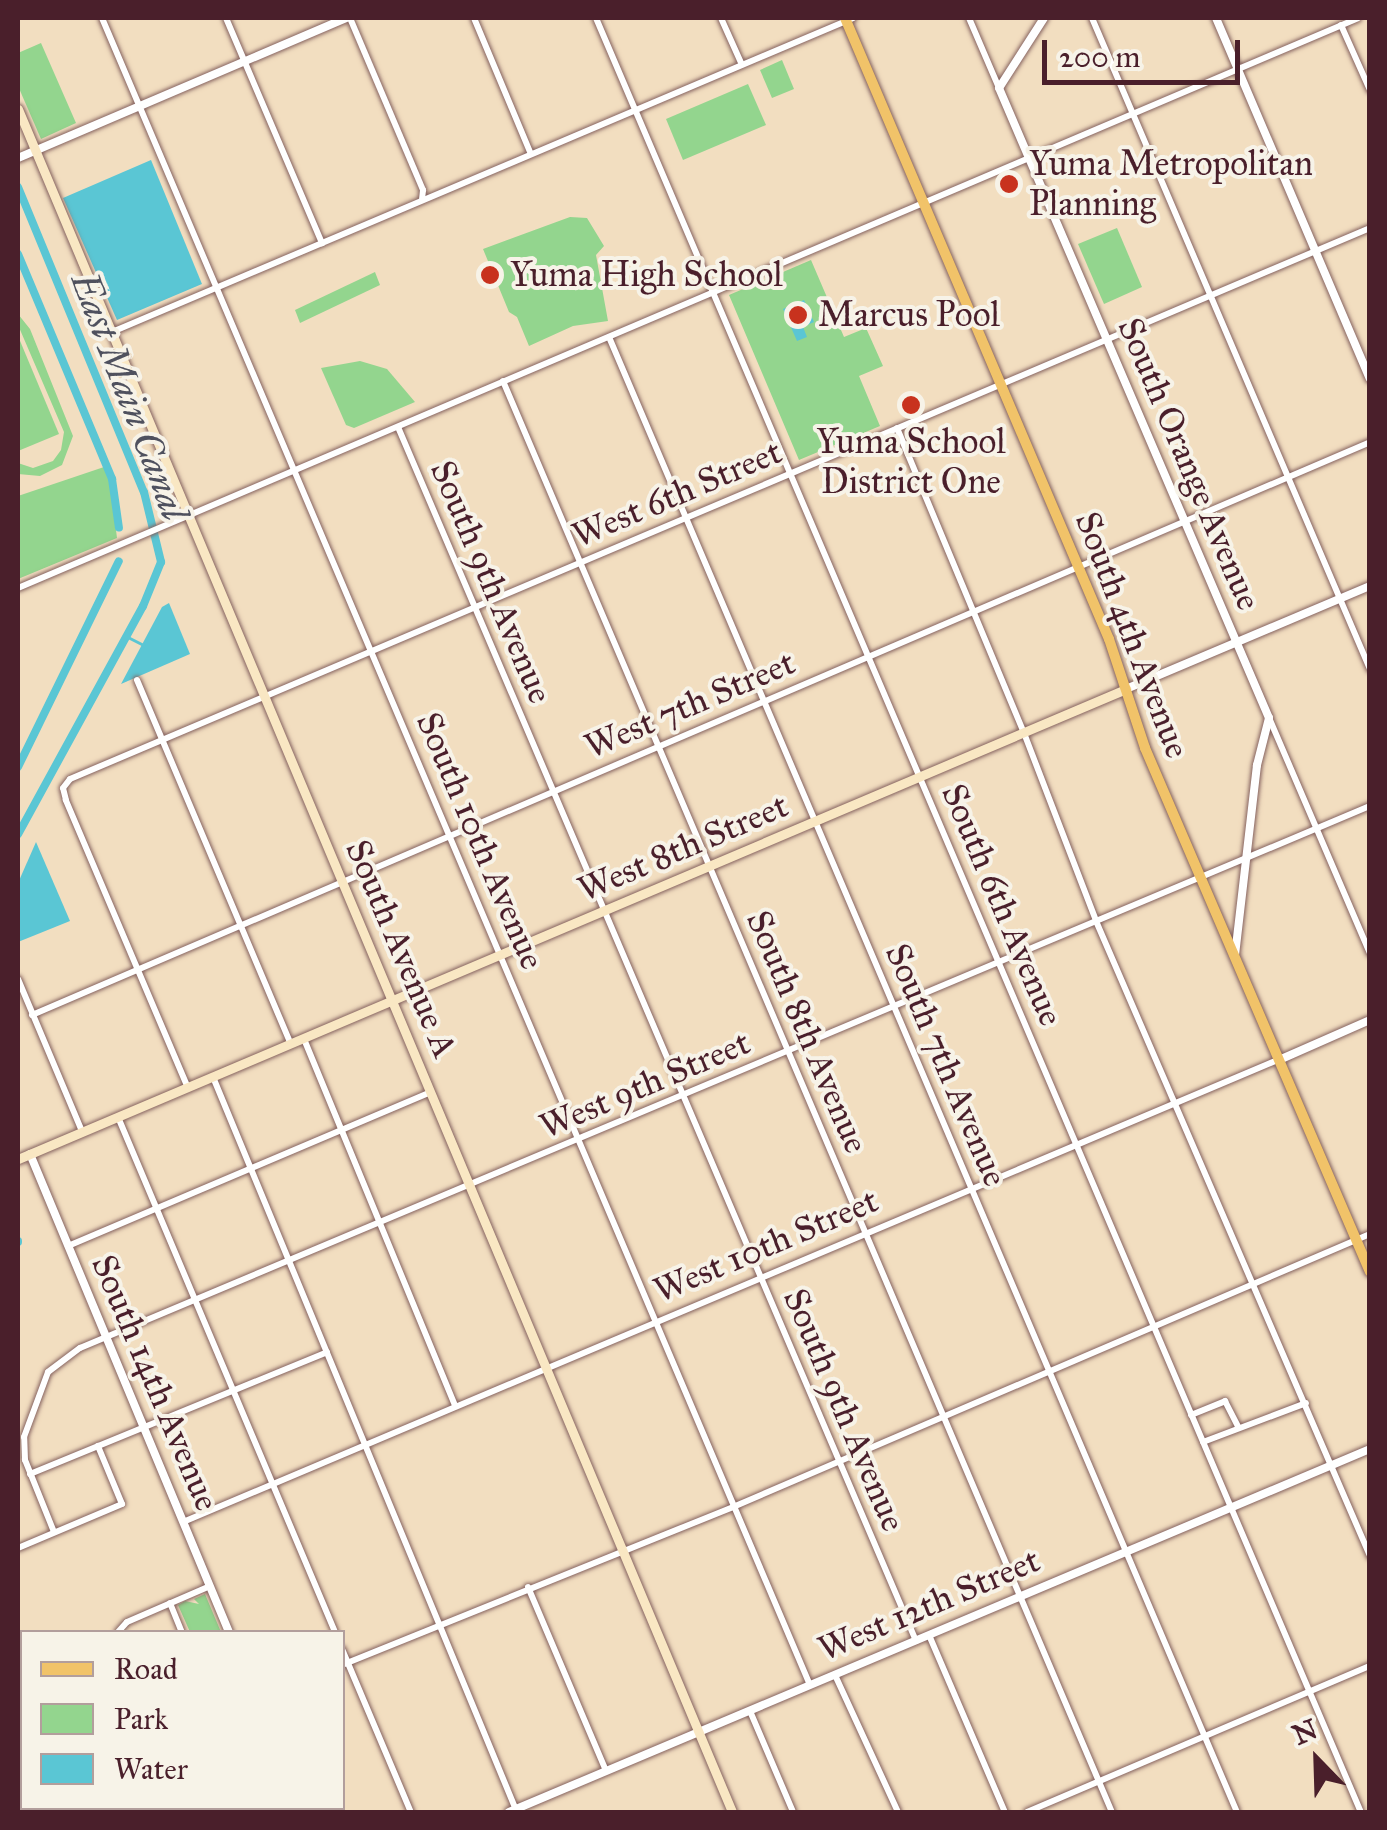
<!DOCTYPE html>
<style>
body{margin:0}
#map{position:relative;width:1387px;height:1830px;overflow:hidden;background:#f2dec0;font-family:"IM FELL Great Primer",serif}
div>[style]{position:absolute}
.green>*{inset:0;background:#93d58e}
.water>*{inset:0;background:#5ac6d4}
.stream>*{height:2.5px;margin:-1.25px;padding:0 1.25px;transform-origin:1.25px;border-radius:1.25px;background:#5ac6d4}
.canal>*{height:8px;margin:-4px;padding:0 4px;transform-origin:4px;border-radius:4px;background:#5ac6d4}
.roads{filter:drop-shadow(0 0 2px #85625f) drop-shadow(0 0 2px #85625f)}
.minor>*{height:6px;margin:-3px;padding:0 3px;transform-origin:3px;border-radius:3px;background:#fff}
.tertiary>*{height:8px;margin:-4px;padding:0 4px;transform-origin:4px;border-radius:4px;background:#fff}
.secondary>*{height:9px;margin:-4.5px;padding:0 4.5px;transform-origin:4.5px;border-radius:4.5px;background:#f9e7c3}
.primary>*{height:10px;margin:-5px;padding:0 5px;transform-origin:5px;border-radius:5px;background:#f1c369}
.dots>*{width:28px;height:28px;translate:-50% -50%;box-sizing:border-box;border:5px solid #f7f3e8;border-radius:50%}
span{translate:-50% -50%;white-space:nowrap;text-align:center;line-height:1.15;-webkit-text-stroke:8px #f7f3e8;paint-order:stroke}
.poi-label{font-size:35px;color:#4a1f2b}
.left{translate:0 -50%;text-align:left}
.street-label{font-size:35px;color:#4a1f2b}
.water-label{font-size:38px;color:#4f515e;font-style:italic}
.frame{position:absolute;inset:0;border:20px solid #4a1f2b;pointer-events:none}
.legend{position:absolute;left:20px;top:1630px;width:325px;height:180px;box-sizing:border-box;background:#f7f3e8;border:2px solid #b29e9c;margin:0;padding:12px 18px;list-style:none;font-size:30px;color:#4a1f2b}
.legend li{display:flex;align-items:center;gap:20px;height:50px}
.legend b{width:50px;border:2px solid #b29e9c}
.north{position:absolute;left:1267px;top:1710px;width:100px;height:100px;-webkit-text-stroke:8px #f7f3e8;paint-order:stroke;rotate:337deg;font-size:28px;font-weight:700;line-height:40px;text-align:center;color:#4a1f2b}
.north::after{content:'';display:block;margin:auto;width:35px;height:45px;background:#4a1f2b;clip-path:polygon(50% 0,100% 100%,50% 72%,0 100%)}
.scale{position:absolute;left:1042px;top:40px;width:198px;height:45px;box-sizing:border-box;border:5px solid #4a1f2b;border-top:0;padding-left:12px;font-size:30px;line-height:35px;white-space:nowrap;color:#4a1f2b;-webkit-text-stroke:8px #f7f3e8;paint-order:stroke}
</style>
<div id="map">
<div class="green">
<div style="clip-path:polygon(41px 43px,76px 123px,41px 139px,18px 86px,18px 53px)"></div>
<div style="clip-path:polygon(782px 60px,794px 89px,772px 98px,760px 70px)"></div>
<div style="clip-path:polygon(748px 84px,766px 125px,683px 160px,666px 119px)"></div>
<div style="clip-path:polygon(570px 217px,587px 218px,604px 246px,596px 255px,608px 321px,573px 326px,529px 346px,517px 317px,509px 312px,483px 249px)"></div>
<div style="clip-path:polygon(1117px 228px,1142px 287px,1104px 304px,1078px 244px)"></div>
<div style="clip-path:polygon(811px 260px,844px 337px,866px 328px,883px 366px,859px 376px,880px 426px,799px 460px,729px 295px)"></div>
<div style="clip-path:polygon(375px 272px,380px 285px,300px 323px,295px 310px)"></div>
<div style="clip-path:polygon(18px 314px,30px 329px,73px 436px,62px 465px,40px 476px,18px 474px,18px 463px,33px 468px,53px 461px,61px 450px,64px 432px,18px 325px)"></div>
<div style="clip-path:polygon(18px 336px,59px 434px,18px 451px)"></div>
<div style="clip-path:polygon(360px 361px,387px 369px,415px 402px,354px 428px,346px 425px,321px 368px)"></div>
<div style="clip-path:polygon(104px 467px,110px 481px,117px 538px,18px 579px,18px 496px)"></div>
<div style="clip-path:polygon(205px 1594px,221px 1632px,190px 1632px,178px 1605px,185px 1601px,199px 1604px,194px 1599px)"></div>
</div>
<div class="water">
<div style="clip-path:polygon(151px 160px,202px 284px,117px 320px,63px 198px)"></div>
<div style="clip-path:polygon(804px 300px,814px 322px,803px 327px,807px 337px,797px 341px,783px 309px)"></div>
<div style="clip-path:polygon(169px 603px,190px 654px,121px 684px,162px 607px)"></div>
<div style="clip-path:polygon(36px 842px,70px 921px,18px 942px,18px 883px)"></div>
</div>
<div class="stream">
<div style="left:126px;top:636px;width:20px;rotate:27deg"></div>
</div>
<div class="canal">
<div style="left:18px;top:187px;width:330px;rotate:67.6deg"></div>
<div style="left:144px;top:492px;width:72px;rotate:76.3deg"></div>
<div style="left:161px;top:562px;width:48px;rotate:112.2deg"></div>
<div style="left:143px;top:606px;width:260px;rotate:118.7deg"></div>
<div style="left:18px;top:254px;width:244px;rotate:67.3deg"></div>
<div style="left:112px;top:479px;width:49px;rotate:81.9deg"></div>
<div style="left:18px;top:767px;width:229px;rotate:-63.9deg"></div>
<div style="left:18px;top:1241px;width:1px;rotate:90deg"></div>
</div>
<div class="roads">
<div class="minor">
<div style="left:102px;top:18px;width:1811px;rotate:66.99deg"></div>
<div style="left:226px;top:18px;width:245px;rotate:66.9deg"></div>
<div style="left:350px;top:18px;width:187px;rotate:67deg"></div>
<div style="left:423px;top:190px;width:9px;rotate:96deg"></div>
<div style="left:474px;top:18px;width:147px;rotate:67.3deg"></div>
<div style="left:596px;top:18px;width:1950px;rotate:66.91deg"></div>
<div style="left:721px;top:18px;width:51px;rotate:65.9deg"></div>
<div style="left:969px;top:18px;width:76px;rotate:66.8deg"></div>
<div style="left:1092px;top:18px;width:708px;rotate:66.88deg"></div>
<div style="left:1341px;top:25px;width:71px;rotate:66deg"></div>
<div style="left:112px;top:332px;width:805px;rotate:-22.96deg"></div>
<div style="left:609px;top:337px;width:1603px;rotate:66.94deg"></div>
<div style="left:503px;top:381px;width:1555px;rotate:66.95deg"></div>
<div style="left:398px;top:427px;width:1320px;rotate:66.89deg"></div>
<div style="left:897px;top:428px;width:330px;rotate:67.4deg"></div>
<div style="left:1024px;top:733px;width:201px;rotate:69deg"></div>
<div style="left:1096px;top:921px;width:692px;rotate:66.66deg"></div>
<div style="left:18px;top:588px;width:1456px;rotate:-23.04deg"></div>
<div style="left:137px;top:680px;width:394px;rotate:67.1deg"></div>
<div style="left:1270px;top:720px;width:254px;rotate:66.8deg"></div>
<div style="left:18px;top:979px;width:165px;rotate:67.2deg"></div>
<div style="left:32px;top:1015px;width:1456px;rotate:-23.18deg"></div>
<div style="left:304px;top:1039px;width:397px;rotate:67.6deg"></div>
<div style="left:213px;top:1077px;width:793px;rotate:67.54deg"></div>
<div style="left:188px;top:1088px;width:313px;rotate:-113deg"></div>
<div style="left:66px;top:800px;width:12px;rotate:-104deg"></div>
<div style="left:63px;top:788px;width:11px;rotate:-52deg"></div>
<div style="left:70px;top:779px;width:1412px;rotate:-22.97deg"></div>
<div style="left:118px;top:1117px;width:559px;rotate:67.15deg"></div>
<div style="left:68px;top:1246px;width:393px;rotate:-23deg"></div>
<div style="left:1191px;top:1415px;width:37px;rotate:-22deg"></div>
<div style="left:1225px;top:1401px;width:28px;rotate:63deg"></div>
<div style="left:1203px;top:1442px;width:110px;rotate:-20.7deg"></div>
<div style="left:30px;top:1474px;width:321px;rotate:-22.3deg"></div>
<div style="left:183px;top:1522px;width:1188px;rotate:-22.88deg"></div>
<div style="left:54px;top:1532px;width:78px;rotate:-111.9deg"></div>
<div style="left:25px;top:1460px;width:23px;rotate:-92deg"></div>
<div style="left:24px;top:1437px;width:69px;rotate:-69.7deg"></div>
<div style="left:48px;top:1372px;width:40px;rotate:-37deg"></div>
<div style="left:80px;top:1348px;width:1399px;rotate:-22.79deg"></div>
<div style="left:18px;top:1548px;width:113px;rotate:-22.9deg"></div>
<div style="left:122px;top:1504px;width:63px;rotate:-112.5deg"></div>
<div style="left:528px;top:1587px;width:200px;rotate:67deg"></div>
<div style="left:170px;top:1603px;width:31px;rotate:68deg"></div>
<div style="left:118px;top:1632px;width:13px;rotate:-48deg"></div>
<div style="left:127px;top:1622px;width:90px;rotate:-23.4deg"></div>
<div style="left:929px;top:1635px;width:193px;rotate:66.8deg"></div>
<div style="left:342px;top:1649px;width:177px;rotate:67.1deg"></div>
<div style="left:342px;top:1665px;width:422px;rotate:-22deg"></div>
<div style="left:733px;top:1507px;width:693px;rotate:-23.2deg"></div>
<div style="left:835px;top:1675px;width:151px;rotate:65.3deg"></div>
<div style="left:750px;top:1711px;width:110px;rotate:66.9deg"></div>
<div style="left:1027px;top:1812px;width:373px;rotate:-23.1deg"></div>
</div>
<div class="tertiary">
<div style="left:1044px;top:18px;width:83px;rotate:122.7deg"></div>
<div style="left:999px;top:88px;width:685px;rotate:66.8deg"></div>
<div style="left:1269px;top:718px;width:49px;rotate:104.3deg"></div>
<div style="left:1257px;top:765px;width:191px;rotate:96.6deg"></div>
<div style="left:1216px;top:18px;width:392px;rotate:66.9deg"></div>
<div style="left:18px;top:158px;width:358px;rotate:-23.1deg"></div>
<div style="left:1126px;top:689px;width:265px;rotate:-22.9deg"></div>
<div style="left:1279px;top:1060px;width:99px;rotate:-23.7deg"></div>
<div style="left:30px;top:1154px;width:518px;rotate:67.4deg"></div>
<div style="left:302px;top:1808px;width:4px;rotate:63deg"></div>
<div style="left:509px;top:1812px;width:934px;rotate:-22.86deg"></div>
</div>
<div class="secondary">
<div style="left:18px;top:109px;width:1847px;rotate:67.25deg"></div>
<div style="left:18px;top:1159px;width:1204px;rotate:-22.99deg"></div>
</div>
<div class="primary">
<div style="left:845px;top:18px;width:675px;rotate:66.97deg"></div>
<div style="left:1109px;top:639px;width:115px;rotate:71.7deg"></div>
<div style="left:1145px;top:748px;width:570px;rotate:66.76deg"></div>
</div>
</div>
<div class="dots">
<div style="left:1009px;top:184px;background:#c8321e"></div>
<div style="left:490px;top:275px;background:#c8321e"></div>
<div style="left:798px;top:315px;background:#c8321e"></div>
<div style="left:911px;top:405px;background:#c8321e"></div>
</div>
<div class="poi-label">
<span class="left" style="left:1029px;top:184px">Yuma Metropolitan<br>Planning</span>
<span class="left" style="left:510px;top:275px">Yuma High School</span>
<span class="left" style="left:818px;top:315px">Marcus Pool</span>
<span style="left:911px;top:462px">Yuma School<br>District One</span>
</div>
<div class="street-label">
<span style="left:1189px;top:464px;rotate:67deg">South Orange Avenue</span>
<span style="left:677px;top:494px;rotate:-23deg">West 6th Street</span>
<span style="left:491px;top:582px;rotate:67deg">South 9th Avenue</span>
<span style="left:1132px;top:635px;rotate:69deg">South 4th Avenue</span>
<span style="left:690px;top:705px;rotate:-23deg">West 7th Street</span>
<span style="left:480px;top:841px;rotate:67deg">South 10th Avenue</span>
<span style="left:683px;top:848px;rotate:-23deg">West 8th Street</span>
<span style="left:1002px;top:905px;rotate:67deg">South 6th Avenue</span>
<span style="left:401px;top:949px;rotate:67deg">South Avenue A</span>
<span style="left:807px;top:1032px;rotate:67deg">South 8th Avenue</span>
<span style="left:946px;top:1065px;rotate:67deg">South 7th Avenue</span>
<span style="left:645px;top:1085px;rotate:-23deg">West 9th Street</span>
<span style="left:766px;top:1246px;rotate:-23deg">West 10th Street</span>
<span style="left:155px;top:1383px;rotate:67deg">South 14th Avenue</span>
<span style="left:844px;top:1410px;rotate:67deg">South 9th Avenue</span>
<span style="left:929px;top:1605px;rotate:-23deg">West 12th Street</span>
</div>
<div class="water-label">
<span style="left:129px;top:396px;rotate:69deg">East Main Canal</span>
</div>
<div class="frame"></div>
<ul class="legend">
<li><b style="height:12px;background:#f1c369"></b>Road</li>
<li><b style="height:28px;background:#93d58e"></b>Park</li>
<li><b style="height:28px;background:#5ac6d4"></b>Water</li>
</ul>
<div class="north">N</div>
<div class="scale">200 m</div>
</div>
